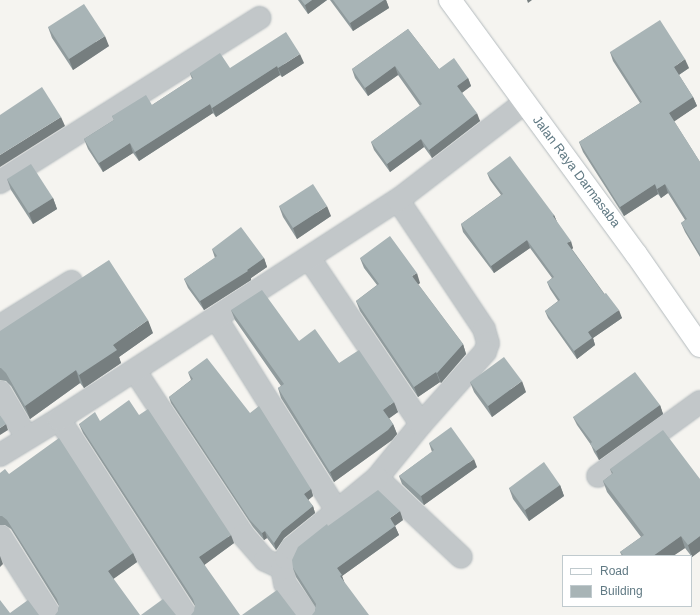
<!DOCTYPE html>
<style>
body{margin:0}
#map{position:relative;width:700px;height:615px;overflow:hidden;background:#f5f4f0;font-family:Helvetica,sans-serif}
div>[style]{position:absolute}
.roads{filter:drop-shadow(0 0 1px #b4bbbe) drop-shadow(0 0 1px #b4bbbe)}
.minor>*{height:22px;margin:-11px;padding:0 11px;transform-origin:11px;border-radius:11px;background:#c2c7c9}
.secondary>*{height:22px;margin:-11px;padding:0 11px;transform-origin:11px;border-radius:11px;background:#fff}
.wall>*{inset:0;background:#909b9d}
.shaded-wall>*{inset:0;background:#767e7f}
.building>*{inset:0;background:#a8b4b6}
span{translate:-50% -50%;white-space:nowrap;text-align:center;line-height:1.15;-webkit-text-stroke:4px #fff;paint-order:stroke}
.street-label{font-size:13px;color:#617a84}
.legend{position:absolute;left:562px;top:555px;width:130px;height:52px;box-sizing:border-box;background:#fff;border:1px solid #c0cace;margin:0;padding:5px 7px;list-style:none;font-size:12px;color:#617a84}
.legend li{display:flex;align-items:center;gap:8px;height:20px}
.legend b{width:20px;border:1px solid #c0cace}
</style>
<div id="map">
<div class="roads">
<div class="minor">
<div style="left:0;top:182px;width:307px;rotate:-32.3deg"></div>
<div style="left:398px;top:200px;width:155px;rotate:56.3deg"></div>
<div style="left:484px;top:329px;width:15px;rotate:74deg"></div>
<div style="left:488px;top:343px;width:9px;rotate:108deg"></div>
<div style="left:485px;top:352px;width:96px;rotate:131.6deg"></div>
<div style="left:421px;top:424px;width:70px;rotate:129.2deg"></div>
<div style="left:377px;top:478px;width:115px;rotate:43.2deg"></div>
<div style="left:309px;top:258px;width:200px;rotate:56deg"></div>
<div style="left:216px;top:318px;width:228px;rotate:57.9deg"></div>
<div style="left:0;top:326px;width:84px;rotate:-31.8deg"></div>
<div style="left:135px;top:371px;width:196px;rotate:56.6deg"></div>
<div style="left:243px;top:535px;width:33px;rotate:49deg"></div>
<div style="left:265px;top:560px;width:19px;rotate:25deg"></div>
<div style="left:0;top:392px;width:53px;rotate:59.6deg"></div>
<div style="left:59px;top:419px;width:234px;rotate:57.1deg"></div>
<div style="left:0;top:455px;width:69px;rotate:-31.4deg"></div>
<div style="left:59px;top:419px;width:404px;rotate:-32.9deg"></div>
<div style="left:398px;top:200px;width:159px;rotate:-37.6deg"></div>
<div style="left:598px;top:476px;width:126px;rotate:-36deg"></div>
<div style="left:0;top:536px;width:93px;rotate:57.7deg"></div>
<div style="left:307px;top:615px;width:38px;rotate:-125deg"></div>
<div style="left:285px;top:584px;width:16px;rotate:-101deg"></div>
<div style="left:282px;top:568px;width:11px;rotate:-68deg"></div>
<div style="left:286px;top:558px;width:12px;rotate:-59deg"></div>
<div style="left:292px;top:548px;width:110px;rotate:-39.5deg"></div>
</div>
<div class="secondary">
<div style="left:450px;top:0;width:315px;rotate:53.8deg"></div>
<div style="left:636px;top:254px;width:112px;rotate:55.2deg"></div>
</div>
</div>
<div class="wall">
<div style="clip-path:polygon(298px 0,327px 0,308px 14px)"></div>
<div style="clip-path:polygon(330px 0,386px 0,389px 8px,353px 31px)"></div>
<div style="clip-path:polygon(48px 27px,109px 46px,73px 70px,52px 38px)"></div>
<div style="clip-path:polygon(408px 29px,439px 69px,468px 78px,471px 86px,462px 93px,480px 121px,432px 158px,424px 147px,390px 172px,374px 150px,371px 142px,420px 106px,398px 75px,368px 96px,355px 78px,352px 69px)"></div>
<div style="clip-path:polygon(610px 52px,689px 68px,679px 75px,693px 97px,697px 106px,674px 121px,700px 162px,700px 257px,685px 232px,681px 223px,685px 220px,668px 193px,661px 198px,658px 194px,624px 216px,583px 152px,579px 142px,640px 103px,613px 61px)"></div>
<div style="clip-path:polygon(304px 63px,282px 77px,280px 75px,216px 117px,213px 113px,139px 161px,133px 153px,103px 172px,88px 149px,84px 139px,114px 120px,112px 116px,152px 105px,192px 79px,190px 73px,230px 68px)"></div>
<div style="clip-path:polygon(487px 173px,554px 215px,557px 222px,573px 248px,572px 249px,622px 318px,593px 338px,595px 345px,577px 359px,548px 318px,545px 311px,558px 301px,550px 289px,547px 282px,552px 278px,530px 248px,494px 273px,463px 232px,461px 224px,501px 195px,490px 180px)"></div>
<div style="clip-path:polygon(7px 179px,53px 198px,57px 209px,33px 224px,11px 190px)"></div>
<div style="clip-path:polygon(279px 206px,331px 216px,297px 239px,283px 217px)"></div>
<div style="clip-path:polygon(212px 249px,264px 258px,267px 267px,251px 278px,251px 280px,204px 310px,188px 288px,184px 279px,215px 258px)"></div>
<div style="clip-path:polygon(360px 258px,420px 283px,418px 284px,463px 344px,466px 354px,441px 383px,440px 382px,418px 397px,360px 311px,356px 301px,377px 285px,364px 268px)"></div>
<div style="clip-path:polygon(231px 310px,299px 341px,339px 363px,398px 412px,389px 418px,393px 424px,397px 434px,392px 440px,334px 482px,281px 398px,278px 388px,281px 386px,235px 320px)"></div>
<div style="clip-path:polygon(0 331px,153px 333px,119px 357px,121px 363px,84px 388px,80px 383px,30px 419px,11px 386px,6px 381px,0 380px)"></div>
<div style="clip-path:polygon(188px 372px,311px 489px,313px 496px,308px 500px,313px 506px,315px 513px,284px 538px,276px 550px,267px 538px,264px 540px,253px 527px,171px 403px,169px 397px,191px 380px)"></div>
<div style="clip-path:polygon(470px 382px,526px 392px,492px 417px,474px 392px)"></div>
<div style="clip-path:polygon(660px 405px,663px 414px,599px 460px,594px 452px,591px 445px,577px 425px,573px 417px)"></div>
<div style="clip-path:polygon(100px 421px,234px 543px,205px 564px,194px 611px,195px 606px,83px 433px,79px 424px)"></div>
<div style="clip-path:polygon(429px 443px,477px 467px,424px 505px,402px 484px,399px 476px,432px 452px)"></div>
<div style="clip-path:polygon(610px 469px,700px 479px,700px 551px,692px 557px,685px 548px,673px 556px,622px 556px,620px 552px,641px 537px,607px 492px,603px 481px,612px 474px)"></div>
<div style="clip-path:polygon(0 473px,9px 474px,133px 553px,137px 562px,114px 578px,58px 611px,59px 606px,11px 529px,5px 525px,0 525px)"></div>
<div style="clip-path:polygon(560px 485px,564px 496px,529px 521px,513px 499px,509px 488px)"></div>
<div style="clip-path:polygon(403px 520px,395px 526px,399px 535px,342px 576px,344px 582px,315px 611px,316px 608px,296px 577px,293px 568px,328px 526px)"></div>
</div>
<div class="shaded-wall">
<div style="clip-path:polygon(312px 0,327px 0,308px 14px,305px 5px)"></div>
<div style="clip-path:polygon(384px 0,386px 0,389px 8px,353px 31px,350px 23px)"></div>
<div style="clip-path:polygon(527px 0,532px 0,528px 3px)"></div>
<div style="clip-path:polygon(105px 36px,109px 46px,73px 70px,69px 59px)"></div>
<div style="clip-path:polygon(300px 54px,304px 63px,282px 77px,278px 68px)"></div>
<div style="clip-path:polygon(685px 59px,689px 68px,677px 76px,674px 67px)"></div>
<div style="clip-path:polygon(277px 66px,280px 75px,216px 117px,212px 108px)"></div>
<div style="clip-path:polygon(395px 66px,398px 75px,368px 96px,365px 88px)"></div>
<div style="clip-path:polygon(468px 78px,471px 86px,460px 94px,457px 86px)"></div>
<div style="clip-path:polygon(693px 97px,697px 106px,672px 123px,669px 113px)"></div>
<div style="clip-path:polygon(210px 104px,213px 113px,139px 161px,135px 152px)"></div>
<div style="clip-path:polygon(477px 113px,480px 121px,432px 158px,429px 150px)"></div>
<div style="clip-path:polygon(61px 117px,65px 126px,0 167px,0 155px)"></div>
<div style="clip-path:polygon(421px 139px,424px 147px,390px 172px,387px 164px)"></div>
<div style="clip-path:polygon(130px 143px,133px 153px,103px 172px,99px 163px)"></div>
<div style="clip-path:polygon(655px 184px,658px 194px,624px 216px,620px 207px)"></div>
<div style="clip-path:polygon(665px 184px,668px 193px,661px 198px,657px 189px)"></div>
<div style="clip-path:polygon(53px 198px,57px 209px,33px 224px,29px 213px)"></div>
<div style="clip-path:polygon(327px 206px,331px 216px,297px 239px,293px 228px)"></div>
<div style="clip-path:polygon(554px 215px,557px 222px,553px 216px)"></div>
<div style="clip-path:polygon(527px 240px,530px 248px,494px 273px,491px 266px)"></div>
<div style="clip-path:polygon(571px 241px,573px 248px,570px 251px,567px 243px)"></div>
<div style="clip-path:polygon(264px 258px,267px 267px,251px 278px,251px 280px,204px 310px,200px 301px,247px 270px)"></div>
<div style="clip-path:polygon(417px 273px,420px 283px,416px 286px,412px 276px)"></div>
<div style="clip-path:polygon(619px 310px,622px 318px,593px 338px,595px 345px,577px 359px,574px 351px,588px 332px)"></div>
<div style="clip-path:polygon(148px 320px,153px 333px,119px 357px,121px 363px,84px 388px,79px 375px,113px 345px)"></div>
<div style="clip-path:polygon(463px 344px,466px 354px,441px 383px,437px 373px)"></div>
<div style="clip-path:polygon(76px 370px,80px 383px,30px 419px,25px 406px)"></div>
<div style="clip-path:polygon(436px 372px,440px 382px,418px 397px,414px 387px)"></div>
<div style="clip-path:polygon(522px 381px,526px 392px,492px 417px,488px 406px)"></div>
<div style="clip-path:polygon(394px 402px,398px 412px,387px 420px,383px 410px)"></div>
<div style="clip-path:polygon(660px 405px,663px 414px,599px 460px,596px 451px)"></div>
<div style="clip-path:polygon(6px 424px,8px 430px,0 435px,0 428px)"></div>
<div style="clip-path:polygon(393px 424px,397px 434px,392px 440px,334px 482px,330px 472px)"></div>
<div style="clip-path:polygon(474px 459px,477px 467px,424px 505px,421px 496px)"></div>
<div style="clip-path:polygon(560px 485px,564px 496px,529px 521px,525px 510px)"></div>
<div style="clip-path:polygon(311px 489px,313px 496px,307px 501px,304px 494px)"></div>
<div style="clip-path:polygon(313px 506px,315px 513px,284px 538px,276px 550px,274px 543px,282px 531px)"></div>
<div style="clip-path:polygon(400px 511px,403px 520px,393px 527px,390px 518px)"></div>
<div style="clip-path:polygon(395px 526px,399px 535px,342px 576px,345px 584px,344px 585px,337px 568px)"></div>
<div style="clip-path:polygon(265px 531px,267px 538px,264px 540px,262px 533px)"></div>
<div style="clip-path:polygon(231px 535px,234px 543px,203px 566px,199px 557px)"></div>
<div style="clip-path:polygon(681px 536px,685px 548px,673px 556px,653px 556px)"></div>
<div style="clip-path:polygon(700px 536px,700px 551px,692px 557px,688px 545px)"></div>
<div style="clip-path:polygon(133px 553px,137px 562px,112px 580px,108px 571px)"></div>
<div style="clip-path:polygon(0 556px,3px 564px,0 567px)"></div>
</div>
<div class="building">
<div style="clip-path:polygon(301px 0,312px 0,305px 5px)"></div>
<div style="clip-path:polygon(333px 0,384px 0,350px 23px)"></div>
<div style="clip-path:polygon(84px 4px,105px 36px,69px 59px,48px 27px)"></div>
<div style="clip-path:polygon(660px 20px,685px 59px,674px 67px,693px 97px,669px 113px,700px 162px,700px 254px,681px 223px,687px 219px,665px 184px,657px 189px,655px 184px,620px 207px,579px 142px,642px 102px,610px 52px)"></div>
<div style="clip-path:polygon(408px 29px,439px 69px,454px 58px,468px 78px,457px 86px,477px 113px,429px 150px,421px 139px,387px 164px,371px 142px,422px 104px,395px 66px,365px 88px,352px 69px)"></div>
<div style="clip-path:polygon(286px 32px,300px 54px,278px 68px,277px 66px,212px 108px,210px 104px,135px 152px,130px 143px,99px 163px,84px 139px,114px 120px,112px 116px,146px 95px,152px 105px,193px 78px,190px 73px,220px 53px,230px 68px)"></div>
<div style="clip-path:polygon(42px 87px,61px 117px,0 155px,0 115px)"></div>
<div style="clip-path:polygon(510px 156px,554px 215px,553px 216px,571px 241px,567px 243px,604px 294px,606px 293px,619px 310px,588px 332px,592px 338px,574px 351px,545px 311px,560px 300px,547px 282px,554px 277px,527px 240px,491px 266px,461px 224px,503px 194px,487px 173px)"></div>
<div style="clip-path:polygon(31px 164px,53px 198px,29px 213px,7px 179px)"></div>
<div style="clip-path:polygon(313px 184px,327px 206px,293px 228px,279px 206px)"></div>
<div style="clip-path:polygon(241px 227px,264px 258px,247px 270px,248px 271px,200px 301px,184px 279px,217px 256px,212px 249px)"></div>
<div style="clip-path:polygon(390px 236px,417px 273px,412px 276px,463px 344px,437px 373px,436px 372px,414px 387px,356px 301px,379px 284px,360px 258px)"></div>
<div style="clip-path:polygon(109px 260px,148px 320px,113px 345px,117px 350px,79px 375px,76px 370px,25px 406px,6px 373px,1px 368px,0 368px,0 331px)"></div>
<div style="clip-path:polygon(262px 290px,299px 341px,315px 329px,339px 363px,359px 350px,394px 402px,383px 410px,393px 424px,388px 430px,330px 472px,278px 388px,284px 384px,231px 310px)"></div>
<div style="clip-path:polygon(504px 357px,522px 381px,488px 406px,470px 382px)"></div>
<div style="clip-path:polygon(207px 358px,250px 413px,259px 406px,311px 489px,304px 494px,313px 506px,282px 531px,274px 543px,265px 531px,262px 533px,250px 520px,169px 397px,193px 379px,188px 372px)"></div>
<div style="clip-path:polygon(635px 372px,660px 405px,596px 451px,590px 444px,592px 442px,573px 417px)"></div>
<div style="clip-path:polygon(129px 400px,139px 415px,148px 409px,231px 535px,199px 557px,240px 615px,191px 615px,194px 611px,195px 605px,193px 599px,79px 424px,95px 412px,100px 421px)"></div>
<div style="clip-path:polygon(0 415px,6px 424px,0 428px)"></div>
<div style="clip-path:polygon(451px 427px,474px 459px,421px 496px,399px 476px,434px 450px,429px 443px)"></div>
<div style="clip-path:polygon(663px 430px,700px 479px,700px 536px,688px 545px,681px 536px,653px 556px,624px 556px,620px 552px,644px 535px,603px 481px,613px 473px,610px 469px)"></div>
<div style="clip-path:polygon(59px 438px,133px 553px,108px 571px,140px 615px,55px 615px,58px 611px,59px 605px,57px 599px,7px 520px,2px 516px,0 516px,0 473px,5px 469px,9px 474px)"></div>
<div style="clip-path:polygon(544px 462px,560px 485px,525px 510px,509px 488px)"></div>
<div style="clip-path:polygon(378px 490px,400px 511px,390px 518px,395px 526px,337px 568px,342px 575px,340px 576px,369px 615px,312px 615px,315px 611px,316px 604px,293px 568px,292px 560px,298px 547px,327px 524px,328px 526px)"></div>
<div style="clip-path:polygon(277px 590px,296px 615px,242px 615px)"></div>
<div style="clip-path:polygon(163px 599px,176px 615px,141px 615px)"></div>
<div style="clip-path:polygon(0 600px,10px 613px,28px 600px,39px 615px,0 615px)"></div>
</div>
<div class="street-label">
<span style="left:576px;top:172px;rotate:53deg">Jalan Raya Darmasaba</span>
</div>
<ul class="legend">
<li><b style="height:5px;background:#fff"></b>Road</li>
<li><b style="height:11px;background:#a8b4b6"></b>Building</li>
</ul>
</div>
